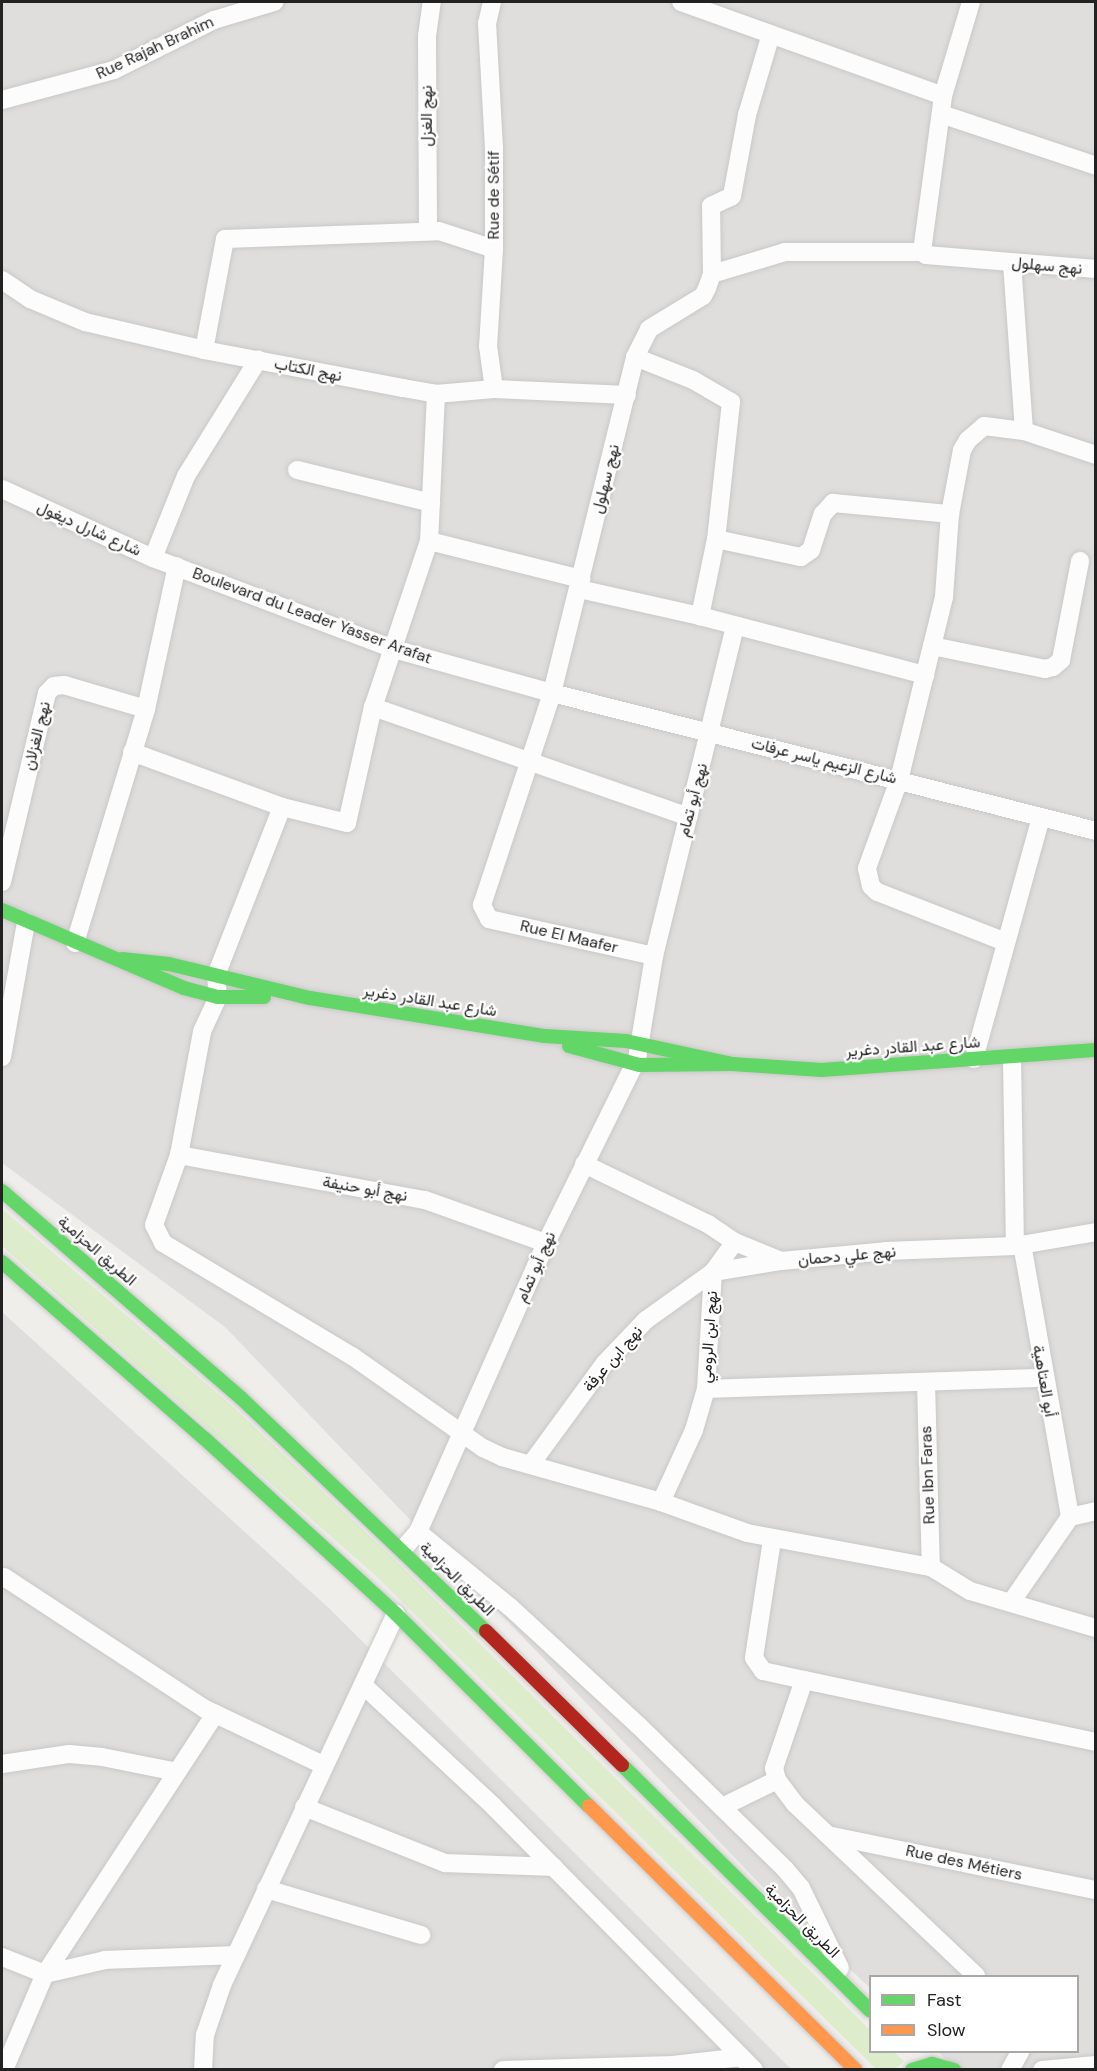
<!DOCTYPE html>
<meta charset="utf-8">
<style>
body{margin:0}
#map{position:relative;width:1097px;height:2071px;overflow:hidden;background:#f0eeeb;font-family:"DM Sans",Vazirmatn,sans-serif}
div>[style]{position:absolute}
.residential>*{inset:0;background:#dfdedc}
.grass>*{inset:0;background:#ddeccb}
.roads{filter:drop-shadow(0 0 2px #c9c8c7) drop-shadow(0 0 2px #c9c8c7)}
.street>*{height:18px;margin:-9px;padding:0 9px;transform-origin:9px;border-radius:9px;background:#fdfcfc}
.fast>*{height:14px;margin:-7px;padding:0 7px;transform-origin:7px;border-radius:7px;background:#63d668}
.slow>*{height:14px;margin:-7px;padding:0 7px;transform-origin:7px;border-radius:7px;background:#ff974d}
.jam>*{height:14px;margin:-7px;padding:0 7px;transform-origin:7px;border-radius:7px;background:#b3261e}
span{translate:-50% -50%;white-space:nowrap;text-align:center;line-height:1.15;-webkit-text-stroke:4.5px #fff;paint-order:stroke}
.street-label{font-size:16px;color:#222}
.frame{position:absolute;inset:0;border:3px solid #222;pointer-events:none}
.legend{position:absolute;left:869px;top:1975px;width:210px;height:78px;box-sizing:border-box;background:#fff;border:2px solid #a7a7a7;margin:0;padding:8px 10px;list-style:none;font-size:18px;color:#222}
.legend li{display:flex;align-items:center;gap:12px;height:30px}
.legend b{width:30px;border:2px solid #a7a7a7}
</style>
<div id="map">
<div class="residential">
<div style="clip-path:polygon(2px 2px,1095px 2px,1095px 2069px,957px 2069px,938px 2052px,1078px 2052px,1078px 1976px,870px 1976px,870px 1988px,761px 1885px,225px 1327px,2px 1163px)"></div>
<div style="clip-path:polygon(2px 1312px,331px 1610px,791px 2069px,2px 2069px)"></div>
</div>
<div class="grass">
<div style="clip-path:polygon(2px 1209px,231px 1405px,394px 1559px,870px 2030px,870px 2052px,894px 2052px,904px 2061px,895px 2069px,876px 2069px,377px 1577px,2px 1246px)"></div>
</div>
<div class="roads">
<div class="street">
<div style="left:492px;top:2px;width:22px;rotate:103deg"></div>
<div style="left:487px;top:23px;width:125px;rotate:86.8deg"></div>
<div style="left:494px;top:148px;width:101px;rotate:90deg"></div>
<div style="left:494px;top:249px;width:97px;rotate:93.5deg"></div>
<div style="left:488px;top:346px;width:43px;rotate:82.1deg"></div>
<div style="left:681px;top:2px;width:278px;rotate:19.7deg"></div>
<div style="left:971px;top:2px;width:98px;rotate:106.6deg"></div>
<div style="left:943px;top:96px;width:157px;rotate:97.7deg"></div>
<div style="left:922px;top:252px;width:5px;rotate:37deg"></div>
<div style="left:926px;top:255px;width:171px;rotate:4.7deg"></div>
<div style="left:2px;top:100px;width:116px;rotate:-15deg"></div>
<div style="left:114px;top:70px;width:112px;rotate:-26.6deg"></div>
<div style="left:214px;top:20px;width:63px;rotate:-16.7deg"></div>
<div style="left:941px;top:114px;width:163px;rotate:18.5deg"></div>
<div style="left:428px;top:231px;width:195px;rotate:-90.3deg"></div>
<div style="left:427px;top:36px;width:34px;rotate:-82deg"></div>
<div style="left:1012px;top:263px;width:168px;rotate:85.9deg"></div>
<div style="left:712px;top:274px;width:76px;rotate:-16.8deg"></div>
<div style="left:785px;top:252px;width:137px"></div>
<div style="left:2px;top:280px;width:34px;rotate:34deg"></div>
<div style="left:30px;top:299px;width:60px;rotate:22.7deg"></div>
<div style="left:85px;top:322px;width:122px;rotate:13.2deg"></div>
<div style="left:204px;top:350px;width:203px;rotate:10.8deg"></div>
<div style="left:403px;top:388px;width:34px;rotate:10deg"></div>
<div style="left:436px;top:394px;width:58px;rotate:-4.9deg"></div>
<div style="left:494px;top:389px;width:133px;rotate:2.6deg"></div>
<div style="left:204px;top:350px;width:113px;rotate:-79.3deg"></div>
<div style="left:225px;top:239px;width:214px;rotate:-2.1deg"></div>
<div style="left:439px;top:231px;width:58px;rotate:18.1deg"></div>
<div style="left:635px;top:357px;width:62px;rotate:21.6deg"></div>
<div style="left:693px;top:380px;width:44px;rotate:30.1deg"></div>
<div style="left:731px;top:402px;width:138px;rotate:96.2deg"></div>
<div style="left:716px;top:539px;width:79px;rotate:101.7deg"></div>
<div style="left:436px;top:394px;width:147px;rotate:92.7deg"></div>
<div style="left:429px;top:541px;width:175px;rotate:108.6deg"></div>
<div style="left:373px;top:707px;width:334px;rotate:19.2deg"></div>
<div style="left:297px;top:470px;width:138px;rotate:13.8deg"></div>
<div style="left:2px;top:489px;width:166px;rotate:24.6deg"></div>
<div style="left:153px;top:558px;width:258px;rotate:20.7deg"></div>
<div style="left:394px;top:649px;width:164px;rotate:15.6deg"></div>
<div style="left:552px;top:693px;width:561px;rotate:14.23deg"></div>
<div style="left:716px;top:539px;width:87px;rotate:12deg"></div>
<div style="left:801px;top:557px;width:12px;rotate:-35deg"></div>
<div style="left:811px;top:550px;width:38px;rotate:-72deg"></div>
<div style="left:823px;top:514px;width:15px;rotate:-48deg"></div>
<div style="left:833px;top:503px;width:118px;rotate:5.4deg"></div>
<div style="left:429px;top:541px;width:157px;rotate:14deg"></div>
<div style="left:153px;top:558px;width:88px;rotate:-68.1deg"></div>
<div style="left:186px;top:476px;width:137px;rotate:-58.2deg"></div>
<div style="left:579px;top:589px;width:124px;rotate:12.6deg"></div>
<div style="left:700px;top:616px;width:233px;rotate:14.7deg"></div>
<div style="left:932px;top:646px;width:115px;rotate:11.5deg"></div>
<div style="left:1045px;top:669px;width:8px;rotate:-14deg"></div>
<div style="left:1053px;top:667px;width:11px;rotate:-41deg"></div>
<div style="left:1061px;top:660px;width:101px;rotate:-79.1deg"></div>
<div style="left:132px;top:752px;width:160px;rotate:20.1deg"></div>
<div style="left:282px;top:807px;width:67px;rotate:13.8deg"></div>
<div style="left:347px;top:823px;width:119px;rotate:-77.4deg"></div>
<div style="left:282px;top:807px;width:180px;rotate:111.4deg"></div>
<div style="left:216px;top:975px;width:22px;rotate:85deg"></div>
<div style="left:218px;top:997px;width:38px;rotate:115deg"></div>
<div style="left:202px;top:1032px;width:125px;rotate:100.6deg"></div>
<div style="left:179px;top:1155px;width:74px;rotate:109.7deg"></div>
<div style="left:154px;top:1225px;width:20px;rotate:63deg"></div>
<div style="left:163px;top:1243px;width:220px;rotate:30.9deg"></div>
<div style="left:352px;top:1356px;width:160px;rotate:35.1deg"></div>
<div style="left:483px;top:1448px;width:21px;rotate:25deg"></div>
<div style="left:502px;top:1457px;width:165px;rotate:15.8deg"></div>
<div style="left:661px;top:1502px;width:91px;rotate:19.8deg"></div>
<div style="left:747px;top:1533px;width:187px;rotate:10.5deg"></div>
<div style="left:931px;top:1567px;width:46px;rotate:31.6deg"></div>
<div style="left:970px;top:1591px;width:131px;rotate:16.4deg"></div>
<div style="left:2px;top:882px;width:194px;rotate:-76.6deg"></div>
<div style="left:47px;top:693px;width:10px;rotate:-45deg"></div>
<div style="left:54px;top:686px;width:10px;rotate:-6deg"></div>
<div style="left:64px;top:685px;width:85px;rotate:16.3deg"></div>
<div style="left:1003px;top:941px;width:135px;rotate:-158.7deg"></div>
<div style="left:877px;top:892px;width:8px;rotate:-135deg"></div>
<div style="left:871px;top:886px;width:18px;rotate:-103deg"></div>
<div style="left:867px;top:868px;width:94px;rotate:-70deg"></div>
<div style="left:899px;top:780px;width:138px;rotate:-76.2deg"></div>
<div style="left:932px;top:646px;width:50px;rotate:-76.2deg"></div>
<div style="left:944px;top:597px;width:83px;rotate:-85.9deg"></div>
<div style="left:950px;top:514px;width:65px;rotate:-79.4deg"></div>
<div style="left:962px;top:450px;width:12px;rotate:-59deg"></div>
<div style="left:968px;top:440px;width:21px;rotate:-41deg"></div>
<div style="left:984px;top:426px;width:40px;rotate:7.1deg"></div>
<div style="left:1024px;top:431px;width:76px;rotate:18.4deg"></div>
<div style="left:75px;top:943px;width:245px;rotate:-73.1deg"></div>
<div style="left:146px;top:709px;width:146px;rotate:-77.8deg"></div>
<div style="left:654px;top:956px;width:169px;rotate:-167.4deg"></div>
<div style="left:489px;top:919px;width:16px;rotate:-117deg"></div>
<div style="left:482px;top:905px;width:223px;rotate:-71.7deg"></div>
<div style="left:552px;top:693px;width:346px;rotate:-76.1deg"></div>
<div style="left:635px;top:357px;width:31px;rotate:-63deg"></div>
<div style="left:649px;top:329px;width:63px;rotate:-31.4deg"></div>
<div style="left:703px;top:296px;width:9px;rotate:-63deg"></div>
<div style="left:707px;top:288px;width:15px;rotate:-70deg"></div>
<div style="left:712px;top:274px;width:68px;rotate:-90.8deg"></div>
<div style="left:711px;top:206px;width:23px;rotate:-25deg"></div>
<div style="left:732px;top:196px;width:82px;rotate:-79.5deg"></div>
<div style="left:747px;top:115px;width:84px;rotate:-73.5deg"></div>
<div style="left:2px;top:1057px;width:137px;rotate:-79.9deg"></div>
<div style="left:1012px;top:1058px;width:188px;rotate:89.1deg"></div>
<div style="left:974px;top:1059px;width:251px;rotate:-74.5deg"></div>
<div style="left:179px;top:1155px;width:250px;rotate:10.4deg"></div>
<div style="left:425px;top:1200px;width:128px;rotate:19.6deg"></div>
<div style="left:584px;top:1164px;width:138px;rotate:25.8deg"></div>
<div style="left:708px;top:1224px;width:32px;rotate:34deg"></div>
<div style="left:735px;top:1242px;width:50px;rotate:22.4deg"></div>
<div style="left:781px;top:1261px;width:105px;rotate:-5.4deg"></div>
<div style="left:886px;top:1251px;width:129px;rotate:-2.2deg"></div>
<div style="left:1015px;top:1246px;width:82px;rotate:-9.8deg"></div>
<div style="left:1022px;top:1244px;width:277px;rotate:80deg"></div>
<div style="left:713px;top:1272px;width:69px;rotate:-9.2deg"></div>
<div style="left:926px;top:1382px;width:185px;rotate:88.5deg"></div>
<div style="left:706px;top:1389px;width:337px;rotate:-1.9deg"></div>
<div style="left:531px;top:1464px;width:125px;rotate:-53.8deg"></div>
<div style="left:605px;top:1363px;width:59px;rotate:-46.4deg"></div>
<div style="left:646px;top:1320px;width:82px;rotate:-35.6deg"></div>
<div style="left:713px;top:1272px;width:37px;rotate:-54deg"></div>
<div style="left:661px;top:1502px;width:79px;rotate:-65.4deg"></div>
<div style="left:694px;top:1430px;width:43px;rotate:-73.7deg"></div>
<div style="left:706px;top:1389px;width:117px;rotate:-86.6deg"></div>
<div style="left:418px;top:1532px;width:119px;rotate:39.2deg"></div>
<div style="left:510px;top:1607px;width:174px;rotate:42.7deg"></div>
<div style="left:638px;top:1725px;width:206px;rotate:44.4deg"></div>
<div style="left:785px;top:1869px;width:25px;rotate:50deg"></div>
<div style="left:801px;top:1888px;width:89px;rotate:64deg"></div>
<div style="left:772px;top:1540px;width:119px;rotate:98.7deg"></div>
<div style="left:754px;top:1658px;width:16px;rotate:55deg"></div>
<div style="left:763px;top:1671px;width:42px;rotate:12.4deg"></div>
<div style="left:804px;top:1680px;width:93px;rotate:108.8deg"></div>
<div style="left:774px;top:1768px;width:12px;rotate:76deg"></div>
<div style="left:777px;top:1780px;width:30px;rotate:53deg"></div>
<div style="left:795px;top:1804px;width:250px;rotate:43.5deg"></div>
<div style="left:403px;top:1549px;width:23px;rotate:-49deg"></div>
<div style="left:418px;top:1532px;width:316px;rotate:-66.1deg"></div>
<div style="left:546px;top:1243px;width:205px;rotate:-63.7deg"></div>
<div style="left:637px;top:1059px;width:104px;rotate:-80.6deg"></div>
<div style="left:654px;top:956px;width:340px;rotate:-76.2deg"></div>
<div style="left:4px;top:1577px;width:240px;rotate:33.3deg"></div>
<div style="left:205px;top:1709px;width:131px;rotate:25.4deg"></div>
<div style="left:1012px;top:1601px;width:102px;rotate:-55.4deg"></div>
<div style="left:1070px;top:1517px;width:27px;rotate:-13deg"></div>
<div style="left:804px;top:1680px;width:299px;rotate:12deg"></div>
<div style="left:363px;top:1685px;width:178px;rotate:42.9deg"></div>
<div style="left:493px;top:1806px;width:371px;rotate:45.3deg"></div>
<div style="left:2px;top:1764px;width:68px;rotate:-8.5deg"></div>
<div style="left:69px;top:1754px;width:33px;rotate:5deg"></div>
<div style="left:102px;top:1757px;width:76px;rotate:11.3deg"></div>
<div style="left:304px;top:1807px;width:152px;rotate:21.7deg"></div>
<div style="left:445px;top:1863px;width:109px;rotate:2.1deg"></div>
<div style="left:722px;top:1807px;width:61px;rotate:-26.1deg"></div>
<div style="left:832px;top:1836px;width:269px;rotate:11.6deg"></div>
<div style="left:266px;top:1889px;width:162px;rotate:16.5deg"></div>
<div style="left:2px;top:1957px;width:46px;rotate:21.6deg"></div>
<div style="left:45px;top:1974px;width:311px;rotate:-56.8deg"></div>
<div style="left:4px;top:2070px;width:104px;rotate:-66.9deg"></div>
<div style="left:45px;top:1974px;width:62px;rotate:-13.1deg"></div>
<div style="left:105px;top:1960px;width:130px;rotate:-2.2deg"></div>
<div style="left:203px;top:2070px;width:35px;rotate:-87deg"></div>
<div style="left:205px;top:2035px;width:53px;rotate:-71.2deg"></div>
<div style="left:222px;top:1985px;width:410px;rotate:-64.9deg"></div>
<div style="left:503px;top:2070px;width:170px;rotate:-1.7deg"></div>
<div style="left:673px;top:2065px;width:68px;rotate:-6.7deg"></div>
<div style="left:1010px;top:2070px;width:21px;rotate:-61deg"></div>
<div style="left:1042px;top:2070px;width:54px;rotate:-5.3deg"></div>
</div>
<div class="fast">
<div style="left:2px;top:910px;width:198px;rotate:23.2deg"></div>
<div style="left:184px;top:988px;width:35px;rotate:15deg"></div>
<div style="left:218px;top:997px;width:46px"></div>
<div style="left:122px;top:959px;width:47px;rotate:6.1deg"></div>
<div style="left:169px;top:964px;width:145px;rotate:13.6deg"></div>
<div style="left:310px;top:998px;width:238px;rotate:9.2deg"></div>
<div style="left:545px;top:1036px;width:81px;rotate:3.5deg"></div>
<div style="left:626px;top:1041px;width:108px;rotate:12.2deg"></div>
<div style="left:569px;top:1046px;width:73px;rotate:15deg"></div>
<div style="left:640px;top:1065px;width:92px;rotate:-0.6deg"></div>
<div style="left:732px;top:1064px;width:90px;rotate:3.8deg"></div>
<div style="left:822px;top:1070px;width:275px;rotate:-4.2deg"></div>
<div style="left:2px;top:1191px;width:316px;rotate:40.9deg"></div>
<div style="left:241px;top:1398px;width:338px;rotate:43.6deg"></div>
<div style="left:2px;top:1262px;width:268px;rotate:41.1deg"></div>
<div style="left:204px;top:1438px;width:260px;rotate:42.5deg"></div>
<div style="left:396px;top:1614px;width:272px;rotate:44.9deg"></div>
<div style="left:622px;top:1765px;width:349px;rotate:44.7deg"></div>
<div style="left:912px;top:2070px;width:21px;rotate:-17deg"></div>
<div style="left:932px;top:2064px;width:23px;rotate:15deg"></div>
</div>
<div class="slow">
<div style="left:589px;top:1806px;width:375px;rotate:44.7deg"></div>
</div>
<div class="jam">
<div style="left:486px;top:1631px;width:191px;rotate:44.6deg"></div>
</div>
</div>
<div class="street-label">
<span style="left:155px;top:48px;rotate:-25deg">Rue Rajah Brahim</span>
<span style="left:427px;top:116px;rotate:-90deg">نهج الغزل</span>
<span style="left:494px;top:195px;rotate:-90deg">Rue de Sétif</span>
<span style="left:1047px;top:266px;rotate:5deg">نهج سهلول</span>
<span style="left:308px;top:370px;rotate:11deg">نهج الكتاب</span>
<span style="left:606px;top:479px;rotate:-76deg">نهج سهلول</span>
<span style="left:89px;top:529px;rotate:24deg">شارع شارل ديغول</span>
<span style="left:312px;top:616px;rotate:20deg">Boulevard du Leader Yasser Arafat</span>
<span style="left:37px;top:736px;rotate:-76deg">نهج الغزلان</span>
<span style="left:824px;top:761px;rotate:14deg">شارع الزعيم ياسر عرفات</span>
<span style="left:693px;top:800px;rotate:-75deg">نهج أبو تمام</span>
<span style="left:569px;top:937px;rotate:13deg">Rue El Maafer</span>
<span style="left:430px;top:1001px;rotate:9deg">شارع عبد القادر دغرير</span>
<span style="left:913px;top:1047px;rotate:-4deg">شارع عبد القادر دغرير</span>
<span style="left:365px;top:1189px;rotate:10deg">نهج أبو حنيفة</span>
<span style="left:97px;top:1251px;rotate:41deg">الطريق الحزامية</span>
<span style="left:847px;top:1256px;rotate:-5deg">نهج علي دحمان</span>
<span style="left:536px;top:1267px;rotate:-66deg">نهج أبو تمام</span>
<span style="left:709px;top:1337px;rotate:-86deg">نهج ابن الرومي</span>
<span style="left:613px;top:1359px;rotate:-49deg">نهج ابن عرفة</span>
<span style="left:1044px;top:1381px;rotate:80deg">أبو العتاهية</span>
<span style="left:928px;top:1475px;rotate:-92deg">Rue Ibn Faras</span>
<span style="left:457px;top:1579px;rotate:45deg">الطريق الحزامية</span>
<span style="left:964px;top:1863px;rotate:12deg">Rue des Métiers</span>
<span style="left:802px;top:1921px;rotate:45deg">الطريق الحزامية</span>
</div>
<div class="frame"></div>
<ul class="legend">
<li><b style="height:8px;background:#63d668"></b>Fast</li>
<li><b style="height:8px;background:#ff974d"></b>Slow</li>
</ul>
</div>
